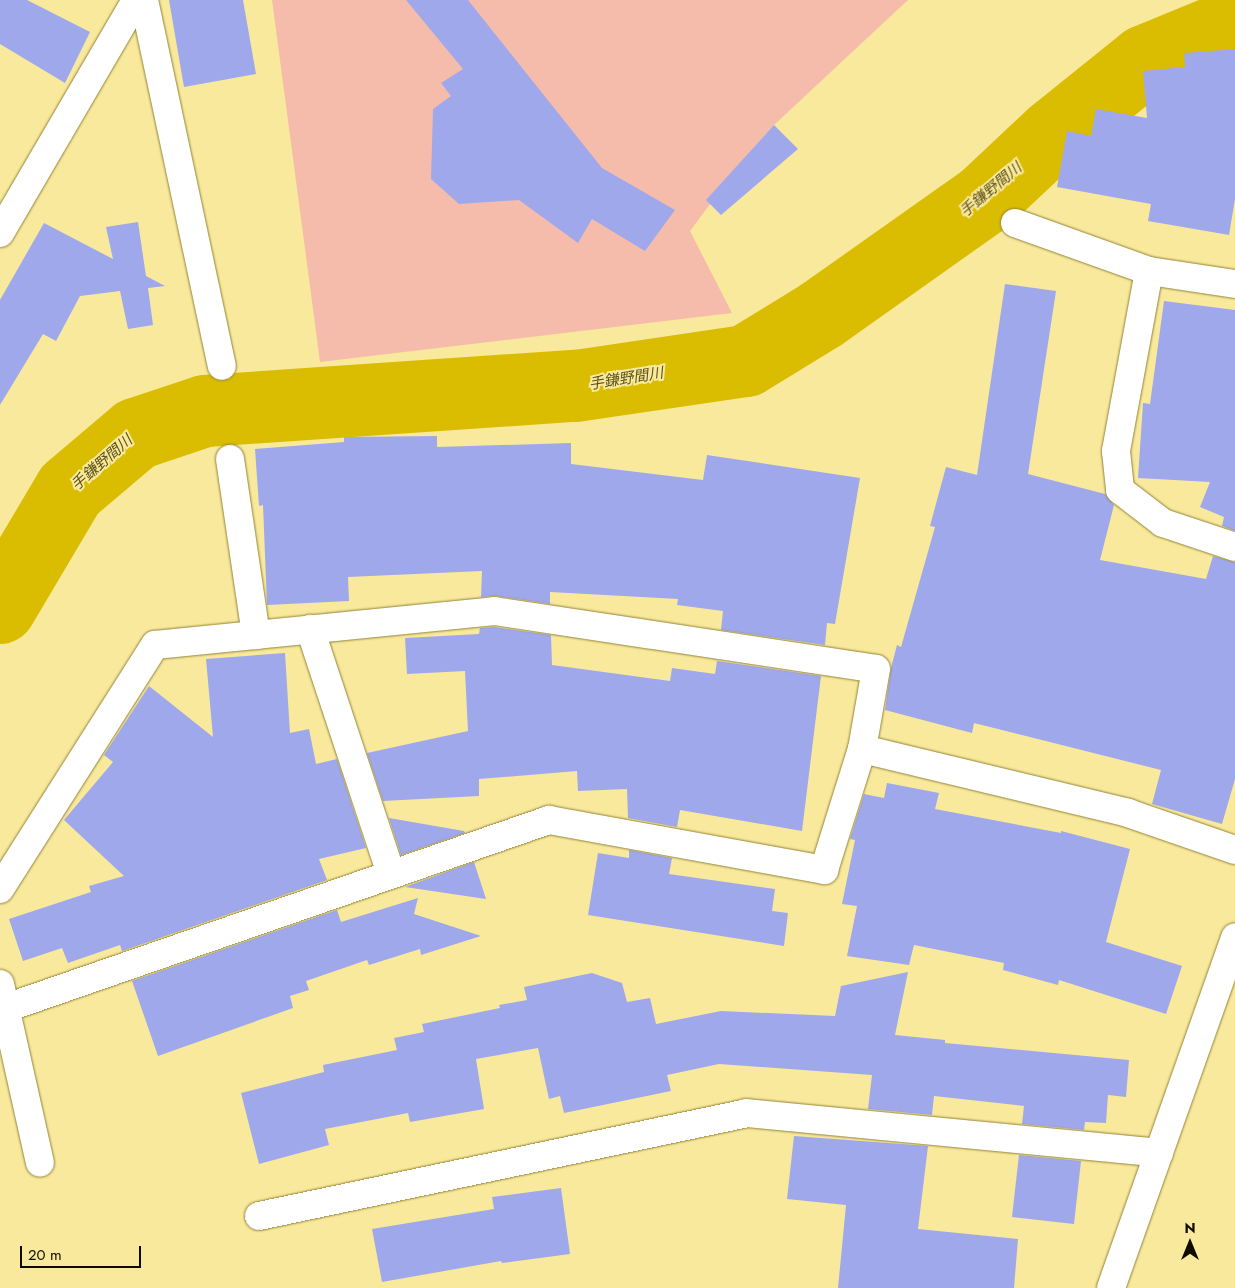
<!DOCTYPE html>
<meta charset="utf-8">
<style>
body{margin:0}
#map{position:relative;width:1235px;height:1288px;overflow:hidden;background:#f9e99c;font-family:Jost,"Noto Sans JP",sans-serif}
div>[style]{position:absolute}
.green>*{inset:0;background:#f6bcab}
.river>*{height:72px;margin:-36px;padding:0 36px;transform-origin:36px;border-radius:36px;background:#dabc00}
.building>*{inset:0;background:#9fa8eb}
.roads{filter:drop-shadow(0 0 1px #938338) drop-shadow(0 0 1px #938338)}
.minor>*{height:28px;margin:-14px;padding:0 14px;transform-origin:14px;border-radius:14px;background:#fff}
span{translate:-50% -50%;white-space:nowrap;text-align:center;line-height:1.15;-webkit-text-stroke:4px #f9e99c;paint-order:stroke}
.water-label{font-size:15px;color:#5e5218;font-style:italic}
.north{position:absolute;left:1165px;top:1218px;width:50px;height:50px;-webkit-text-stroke:4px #f9e99c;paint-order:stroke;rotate:0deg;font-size:14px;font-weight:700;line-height:20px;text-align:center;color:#100b00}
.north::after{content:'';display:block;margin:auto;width:18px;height:22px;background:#100b00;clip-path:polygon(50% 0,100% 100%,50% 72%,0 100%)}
.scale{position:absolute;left:20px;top:1246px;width:121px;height:22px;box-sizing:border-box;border:2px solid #100b00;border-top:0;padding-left:6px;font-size:15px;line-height:18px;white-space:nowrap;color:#100b00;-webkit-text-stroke:4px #f9e99c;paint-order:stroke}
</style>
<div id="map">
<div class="green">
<div style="clip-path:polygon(272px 0,908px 0,774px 125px,746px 156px,690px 231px,732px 313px,320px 362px)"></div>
</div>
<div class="river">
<div style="left:0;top:608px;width:137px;rotate:-59.3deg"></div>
<div style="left:70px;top:490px;width:87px;rotate:-40.3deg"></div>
<div style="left:136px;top:434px;width:73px;rotate:-18.4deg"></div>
<div style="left:205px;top:411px;width:372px;rotate:-3.9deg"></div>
<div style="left:576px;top:386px;width:172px;rotate:-8.4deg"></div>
<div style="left:746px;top:361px;width:88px;rotate:-31.5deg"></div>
<div style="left:821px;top:315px;width:202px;rotate:-35.3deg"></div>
<div style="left:986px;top:198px;width:92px;rotate:-43.2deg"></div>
<div style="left:1053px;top:135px;width:118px;rotate:-38.8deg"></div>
<div style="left:1145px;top:61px;width:97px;rotate:-22.3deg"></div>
</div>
<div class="building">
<div style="clip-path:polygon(0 0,27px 0,90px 32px,65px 83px,0 44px)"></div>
<div style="clip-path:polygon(169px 0,243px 0,256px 74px,184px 87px)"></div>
<div style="clip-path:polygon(406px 0,468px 0,602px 168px,675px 210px,645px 251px,592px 219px,578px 243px,519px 200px,459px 204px,431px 179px,433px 109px,451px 96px,441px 83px,463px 69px)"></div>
<div style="clip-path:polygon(1235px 49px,1235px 199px,1229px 235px,1148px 221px,1151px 204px,1057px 187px,1067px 131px,1091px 136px,1096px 109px,1147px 118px,1143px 71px,1185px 67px,1184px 53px)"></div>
<div style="clip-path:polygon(774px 125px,798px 149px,721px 215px,706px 200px)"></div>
<div style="clip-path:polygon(138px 222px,146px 276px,165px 286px,148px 288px,153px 325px,128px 329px,120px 291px,80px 296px,56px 341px,43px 334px,0 405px,0 300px,44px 223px,113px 259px,106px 227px)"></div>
<div style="clip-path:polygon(1005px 284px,1056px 291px,1028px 474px,1105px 494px,1114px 505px,1100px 560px,1206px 579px,1213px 556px,1235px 562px,1235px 779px,1222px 824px,1152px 804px,1161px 770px,974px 723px,972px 733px,885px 710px,891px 668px,897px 645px,901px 647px,935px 527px,930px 526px,946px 467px,977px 475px)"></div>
<div style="clip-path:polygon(1164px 301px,1235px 310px,1235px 531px,1222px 526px,1224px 517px,1200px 507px,1210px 482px,1138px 478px,1143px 403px,1150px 404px)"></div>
<div style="clip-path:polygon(437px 436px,437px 447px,571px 443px,571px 464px,703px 480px,707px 455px,860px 478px,835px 624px,827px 623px,825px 645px,721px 630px,723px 611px,677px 605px,678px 599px,550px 592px,550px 604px,496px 596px,481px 597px,482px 571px,348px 577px,349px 601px,267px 605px,263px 505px,259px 506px,255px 449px,344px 442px,344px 437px)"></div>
<div style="clip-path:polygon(494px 627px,551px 635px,552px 665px,670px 681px,672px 668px,715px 674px,717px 661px,821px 676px,802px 831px,680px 810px,677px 827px,628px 818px,627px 789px,578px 791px,577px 771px,479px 779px,479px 796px,383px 801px,367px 753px,468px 731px,465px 671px,407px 674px,405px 638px,479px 634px,480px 628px)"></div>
<div style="clip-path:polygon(285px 653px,290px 733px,309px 729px,316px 764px,337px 759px,366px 848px,319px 859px,327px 880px,122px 951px,120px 945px,68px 963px,62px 948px,23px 961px,9px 919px,91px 892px,89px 886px,124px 876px,64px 820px,113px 762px,104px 755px,149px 686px,213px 737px,206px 659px)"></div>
<div style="clip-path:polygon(887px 783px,939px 793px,935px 809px,1061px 833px,1061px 831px,1130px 849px,1106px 942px,1182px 966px,1166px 1014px,1059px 980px,1058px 985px,1003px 970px,1004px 963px,914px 945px,909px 965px,847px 956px,857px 906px,842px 904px,855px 840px,850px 839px,864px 794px,884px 798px)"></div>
<div style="clip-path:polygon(389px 818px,464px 831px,465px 833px,401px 855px)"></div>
<div style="clip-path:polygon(629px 850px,672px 858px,669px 874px,775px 889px,772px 911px,788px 913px,784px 946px,588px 915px,598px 853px,629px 858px)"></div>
<div style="clip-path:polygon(474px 862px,486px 899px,405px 887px)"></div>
<div style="clip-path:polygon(418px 898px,414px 914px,481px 936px,421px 955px,420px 949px,369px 965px,367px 960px,306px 981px,309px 990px,290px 996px,293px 1008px,158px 1056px,132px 981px,337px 910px,341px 922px)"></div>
<div style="clip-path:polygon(908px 972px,895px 1035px,945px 1040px,945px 1043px,1129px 1060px,1126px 1097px,1108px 1095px,1106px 1123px,1085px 1122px,1084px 1130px,1022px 1124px,1024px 1106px,934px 1096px,932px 1115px,868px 1109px,872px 1075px,719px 1064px,667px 1075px,671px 1091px,564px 1113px,560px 1096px,549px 1099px,538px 1048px,476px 1059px,484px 1109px,410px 1122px,408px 1113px,325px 1129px,329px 1145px,259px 1164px,241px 1093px,324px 1072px,323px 1065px,397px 1050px,394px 1038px,424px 1032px,422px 1024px,500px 1008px,499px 1005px,527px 1000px,524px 987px,592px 973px,622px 983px,627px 1002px,650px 998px,656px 1024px,721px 1011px,835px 1016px,841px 986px)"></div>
<div style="clip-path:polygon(794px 1136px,928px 1146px,918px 1229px,1018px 1239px,1014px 1288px,838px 1288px,846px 1205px,787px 1199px)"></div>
<div style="clip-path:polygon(1019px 1155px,1081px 1161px,1074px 1224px,1012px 1217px)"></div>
<div style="clip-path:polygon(561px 1188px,570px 1254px,502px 1263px,501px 1261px,382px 1282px,372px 1229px,494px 1209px,492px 1197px)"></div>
</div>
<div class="roads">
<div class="minor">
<div style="left:144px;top:0;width:374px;rotate:78deg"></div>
<div style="left:1015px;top:223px;width:142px;rotate:19.7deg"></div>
<div style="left:1149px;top:271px;width:87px;rotate:8.6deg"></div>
<div style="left:0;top:233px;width:270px;rotate:-59.7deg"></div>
<div style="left:1149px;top:271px;width:183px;rotate:100.4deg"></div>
<div style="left:1116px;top:451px;width:39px;rotate:84deg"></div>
<div style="left:1120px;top:490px;width:54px;rotate:37.5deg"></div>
<div style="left:1163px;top:523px;width:76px;rotate:18.4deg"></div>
<div style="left:230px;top:459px;width:178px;rotate:81.6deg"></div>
<div style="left:310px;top:629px;width:258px;rotate:71.7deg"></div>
<div style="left:0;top:889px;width:289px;rotate:-57.6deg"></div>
<div style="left:155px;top:645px;width:341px;rotate:-5.7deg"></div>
<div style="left:494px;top:611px;width:386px;rotate:8.6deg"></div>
<div style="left:876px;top:669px;width:81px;rotate:99.9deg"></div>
<div style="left:862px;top:749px;width:274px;rotate:13.5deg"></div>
<div style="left:1128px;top:813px;width:113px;rotate:19.1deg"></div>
<div style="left:0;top:984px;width:183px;rotate:77.4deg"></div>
<div style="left:6px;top:1008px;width:575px;rotate:-19.1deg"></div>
<div style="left:549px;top:820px;width:280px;rotate:10.3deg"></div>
<div style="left:824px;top:870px;width:127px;rotate:-72.6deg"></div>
<div style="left:259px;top:1216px;width:498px;rotate:-11.9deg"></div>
<div style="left:746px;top:1113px;width:415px;rotate:5.5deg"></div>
<div style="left:1111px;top:1288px;width:372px;rotate:-70.5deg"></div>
</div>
</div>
<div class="water-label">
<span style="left:991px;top:190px;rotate:-40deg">手鎌野間川</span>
<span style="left:626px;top:379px;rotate:-9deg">手鎌野間川</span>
<span style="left:102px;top:463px;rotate:-41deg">手鎌野間川</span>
</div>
<div class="north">N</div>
<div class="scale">20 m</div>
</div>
